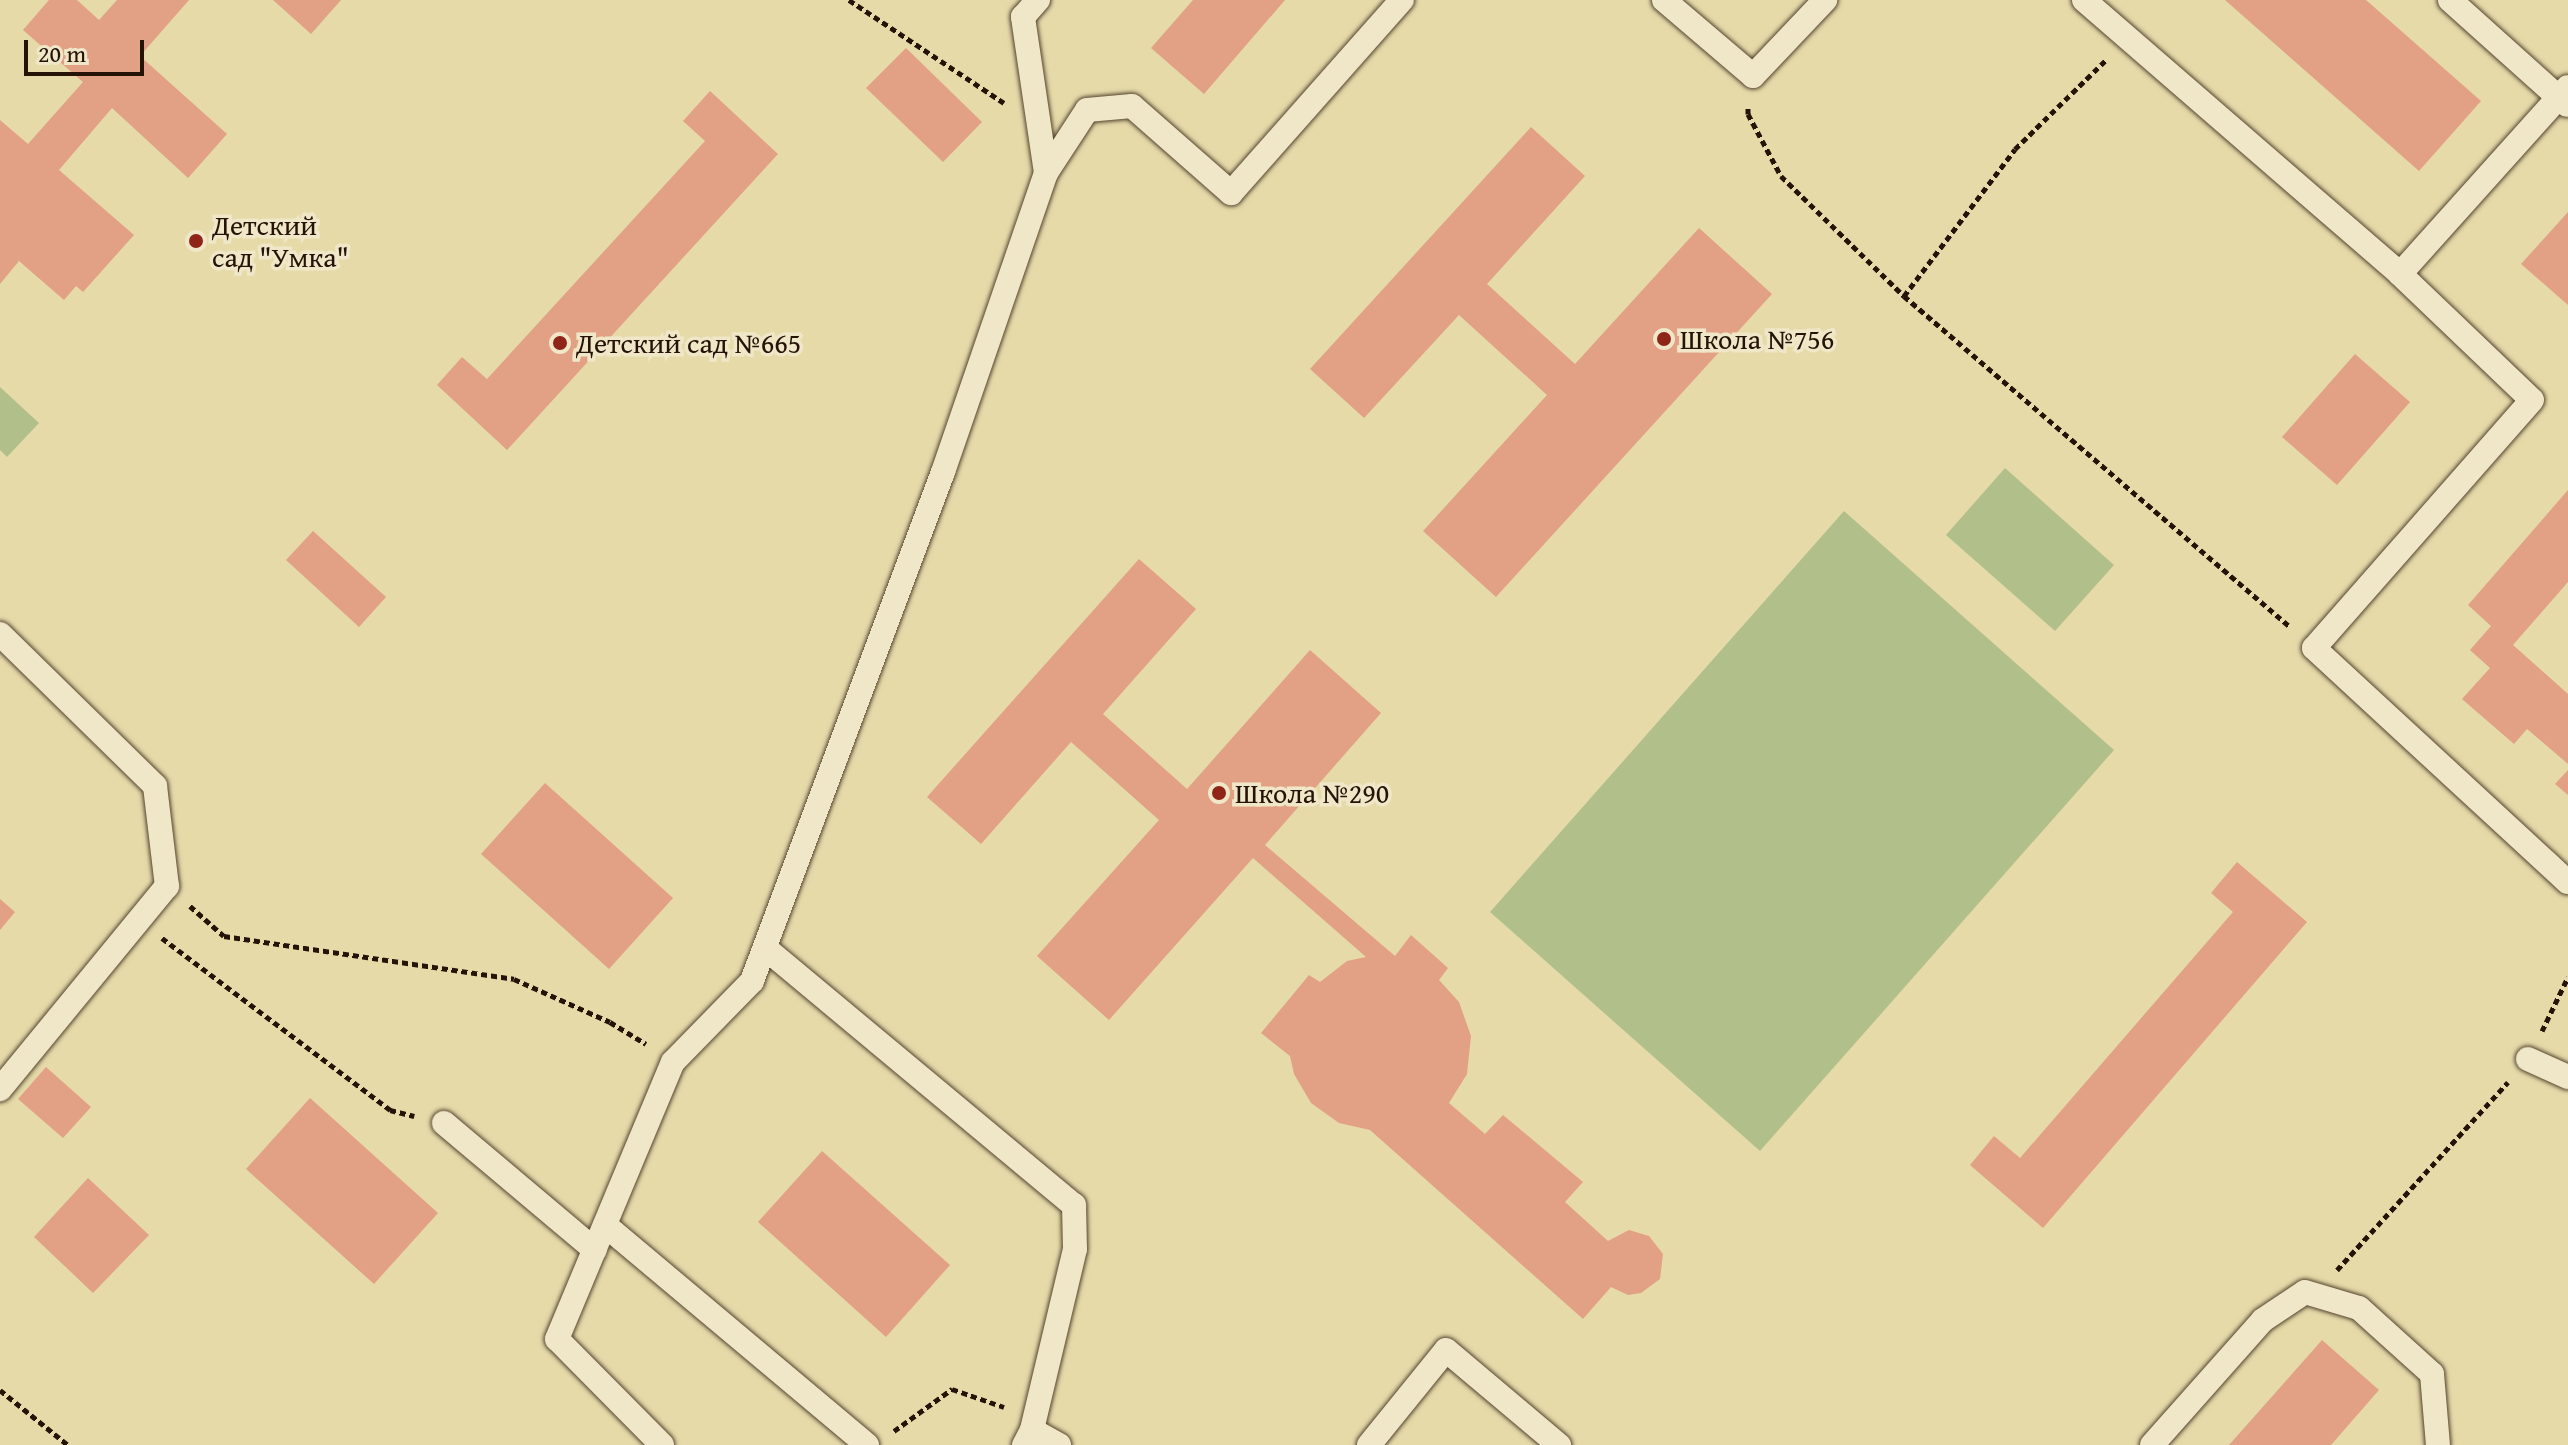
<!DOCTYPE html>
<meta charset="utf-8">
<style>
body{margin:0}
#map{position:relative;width:2568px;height:1445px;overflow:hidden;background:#e6daa9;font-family:"Gentium Book Plus",serif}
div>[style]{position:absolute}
.green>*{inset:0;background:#b1c08b}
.building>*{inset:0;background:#e2a085}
.path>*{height:5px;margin-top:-2.5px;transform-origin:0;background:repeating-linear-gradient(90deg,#241306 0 6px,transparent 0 10px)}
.roads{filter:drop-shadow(0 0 2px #54452f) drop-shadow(0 0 2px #54452f)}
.lane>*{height:24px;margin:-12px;padding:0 12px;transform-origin:12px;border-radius:12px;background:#efe7c7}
.dots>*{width:22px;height:22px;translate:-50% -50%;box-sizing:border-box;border:4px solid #efe7c7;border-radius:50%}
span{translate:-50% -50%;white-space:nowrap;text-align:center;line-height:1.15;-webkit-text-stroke:7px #efe7c7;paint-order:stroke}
.poi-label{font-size:28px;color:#241306}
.left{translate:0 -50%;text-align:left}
.scale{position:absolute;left:24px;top:40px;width:120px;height:36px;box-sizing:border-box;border:4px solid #241306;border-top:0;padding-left:10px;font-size:24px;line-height:28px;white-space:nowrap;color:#241306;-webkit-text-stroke:6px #efe7c7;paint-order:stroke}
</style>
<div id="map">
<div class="green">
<div style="clip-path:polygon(0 387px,39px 423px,7px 457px,0 450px)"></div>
<div style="clip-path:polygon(2005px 468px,2114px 565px,2055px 631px,1946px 535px)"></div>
<div style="clip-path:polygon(1844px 511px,2114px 750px,1760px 1151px,1490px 912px)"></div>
</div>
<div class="building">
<div style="clip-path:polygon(49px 0,77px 0,99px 20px,117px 0,189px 0,140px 56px,227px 134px,188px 178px,112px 108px,59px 170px,134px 235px,83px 292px,76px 286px,64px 300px,19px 261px,0 284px,0 120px,28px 144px,83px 82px,23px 30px)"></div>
<div style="clip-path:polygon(273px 0,341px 0,311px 34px)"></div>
<div style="clip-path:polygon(1193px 0,1285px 0,1204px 94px,1151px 48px)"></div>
<div style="clip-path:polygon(2225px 0,2366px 0,2481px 101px,2419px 171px)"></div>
<div style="clip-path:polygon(906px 48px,982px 122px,943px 162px,866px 88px)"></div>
<div style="clip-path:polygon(710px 91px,778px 154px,507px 450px,437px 385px,462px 357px,487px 379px,705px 141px,683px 121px)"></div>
<div style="clip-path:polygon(1531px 127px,1585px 176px,1487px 284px,1575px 364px,1699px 228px,1772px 294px,1496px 597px,1423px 531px,1547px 395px,1459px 315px,1364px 418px,1310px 369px)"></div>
<div style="clip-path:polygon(2568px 212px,2568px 305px,2521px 264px)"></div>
<div style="clip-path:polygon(2355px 354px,2410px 402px,2337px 485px,2282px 437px)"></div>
<div style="clip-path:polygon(2568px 490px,2568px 582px,2513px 645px,2568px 694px,2568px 764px,2527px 729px,2514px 744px,2462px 699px,2490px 668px,2470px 650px,2491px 626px,2468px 605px)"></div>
<div style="clip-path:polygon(313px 531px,386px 597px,359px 627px,286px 560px)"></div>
<div style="clip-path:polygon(1139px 559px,1196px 609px,1103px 714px,1187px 789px,1310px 650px,1381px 713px,1265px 845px,1395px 956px,1411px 935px,1448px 968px,1439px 980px,1459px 1002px,1471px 1036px,1467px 1074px,1449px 1103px,1485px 1134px,1503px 1115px,1583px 1182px,1565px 1202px,1608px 1241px,1629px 1230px,1649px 1236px,1663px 1254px,1660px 1279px,1641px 1293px,1628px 1295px,1611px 1287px,1583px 1319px,1370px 1130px,1339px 1123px,1311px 1103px,1294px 1074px,1290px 1056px,1261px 1033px,1309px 975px,1320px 982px,1347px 961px,1366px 957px,1253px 858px,1109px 1020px,1037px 956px,1159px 820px,1071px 742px,981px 844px,927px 797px)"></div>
<div style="clip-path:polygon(2568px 770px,2568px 795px,2555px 784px)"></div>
<div style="clip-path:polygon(545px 783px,673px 898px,609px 969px,481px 854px)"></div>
<div style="clip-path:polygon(2237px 862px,2307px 922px,2043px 1228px,1970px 1165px,1994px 1136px,2020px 1158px,2233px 912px,2211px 893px)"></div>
<div style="clip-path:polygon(0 899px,15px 912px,0 930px)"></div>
<div style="clip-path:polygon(46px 1067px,91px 1107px,63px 1138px,18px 1099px)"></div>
<div style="clip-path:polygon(310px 1098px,438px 1213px,374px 1284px,246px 1169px)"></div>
<div style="clip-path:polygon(822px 1151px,950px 1265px,886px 1337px,758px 1222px)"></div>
<div style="clip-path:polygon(88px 1178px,149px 1235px,93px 1293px,34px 1237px)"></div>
<div style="clip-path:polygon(2322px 1340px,2379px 1390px,2331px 1445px,2229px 1445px)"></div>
</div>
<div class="path">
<div style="left:849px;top:0;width:186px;rotate:33.6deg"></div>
<div style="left:1748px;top:108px;width:6px;rotate:90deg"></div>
<div style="left:1748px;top:114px;width:70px;rotate:62deg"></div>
<div style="left:1781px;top:176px;width:172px;rotate:44.3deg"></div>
<div style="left:1904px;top:296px;width:184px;rotate:-52.9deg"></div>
<div style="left:2015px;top:149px;width:129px;rotate:-44.4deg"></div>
<div style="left:1904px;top:296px;width:507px;rotate:40.6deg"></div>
<div style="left:190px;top:906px;width:45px;rotate:41.4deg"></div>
<div style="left:224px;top:936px;width:293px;rotate:8.4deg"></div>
<div style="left:514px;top:979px;width:105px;rotate:24.1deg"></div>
<div style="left:610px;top:1022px;width:42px;rotate:31.4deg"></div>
<div style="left:162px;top:938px;width:286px;rotate:37deg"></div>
<div style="left:390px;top:1110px;width:25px;rotate:14deg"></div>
<div style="left:2542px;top:1031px;width:60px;rotate:-64.3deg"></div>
<div style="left:2337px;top:1270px;width:254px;rotate:-47.7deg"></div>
<div style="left:0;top:1390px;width:87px;rotate:39deg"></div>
<div style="left:894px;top:1431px;width:72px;rotate:-35.9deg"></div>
<div style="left:952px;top:1389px;width:55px;rotate:19.1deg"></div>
</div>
<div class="roads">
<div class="lane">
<div style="left:1664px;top:0;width:117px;rotate:40.5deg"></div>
<div style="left:1753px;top:76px;width:105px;rotate:-46.5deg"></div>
<div style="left:2084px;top:0;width:418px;rotate:40.9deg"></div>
<div style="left:2400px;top:274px;width:251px;rotate:-48.1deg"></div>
<div style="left:2450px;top:0;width:157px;rotate:41.9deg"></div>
<div style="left:1046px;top:173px;width:75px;rotate:-56.9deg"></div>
<div style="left:1087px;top:110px;width:45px;rotate:-5.1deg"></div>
<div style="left:1132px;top:106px;width:132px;rotate:41.3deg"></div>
<div style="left:1231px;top:193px;width:258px;rotate:-48.5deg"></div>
<div style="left:2400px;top:274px;width:182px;rotate:43.7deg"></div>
<div style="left:2532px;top:400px;width:330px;rotate:131.3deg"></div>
<div style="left:2314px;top:648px;width:345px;rotate:42.7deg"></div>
<div style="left:0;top:634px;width:217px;rotate:44.4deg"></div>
<div style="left:155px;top:786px;width:101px;rotate:83.2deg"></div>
<div style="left:167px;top:886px;width:263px;rotate:129.4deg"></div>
<div style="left:765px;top:948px;width:402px;rotate:39.8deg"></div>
<div style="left:1074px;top:1205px;width:44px;rotate:88.7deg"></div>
<div style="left:1075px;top:1249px;width:186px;rotate:103.4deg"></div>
<div style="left:1032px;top:1430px;width:17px;rotate:118deg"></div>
<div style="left:2528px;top:1059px;width:44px;rotate:24.2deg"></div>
<div style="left:444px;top:1123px;width:197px;rotate:40.1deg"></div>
<div style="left:605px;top:1225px;width:342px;rotate:40deg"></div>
<div style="left:1032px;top:1430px;width:31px;rotate:29deg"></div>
<div style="left:662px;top:1445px;width:149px;rotate:-134.7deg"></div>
<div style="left:557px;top:1339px;width:300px;rotate:-67.3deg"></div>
<div style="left:673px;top:1062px;width:113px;rotate:-45.7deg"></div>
<div style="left:752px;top:981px;width:544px;rotate:-69.43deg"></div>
<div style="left:943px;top:472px;width:316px;rotate:-71deg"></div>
<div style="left:1046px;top:173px;width:158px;rotate:-98.4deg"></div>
<div style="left:1023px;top:17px;width:23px;rotate:-49deg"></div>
<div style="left:1369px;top:1445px;width:122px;rotate:-51deg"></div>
<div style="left:1446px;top:1350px;width:148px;rotate:40.1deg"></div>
<div style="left:2152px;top:1445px;width:167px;rotate:-48.4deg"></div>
<div style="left:2263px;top:1320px;width:50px;rotate:-33.7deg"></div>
<div style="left:2305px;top:1292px;width:56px;rotate:16.5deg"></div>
<div style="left:2359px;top:1308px;width:98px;rotate:42.1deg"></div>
<div style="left:2432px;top:1374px;width:71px;rotate:85.2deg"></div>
</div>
</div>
<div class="dots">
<div style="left:196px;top:241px;background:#8f2418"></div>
<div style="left:1664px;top:339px;background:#8f2418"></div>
<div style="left:560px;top:343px;background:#8f2418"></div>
<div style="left:1219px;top:793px;background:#8f2418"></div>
</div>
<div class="poi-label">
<span class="left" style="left:212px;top:241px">Детский<br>сад "Умка"</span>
<span class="left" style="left:1680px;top:339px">Школа №756</span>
<span class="left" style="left:576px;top:343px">Детский сад №665</span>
<span class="left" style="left:1235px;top:793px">Школа №290</span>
</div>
<div class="scale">20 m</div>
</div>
